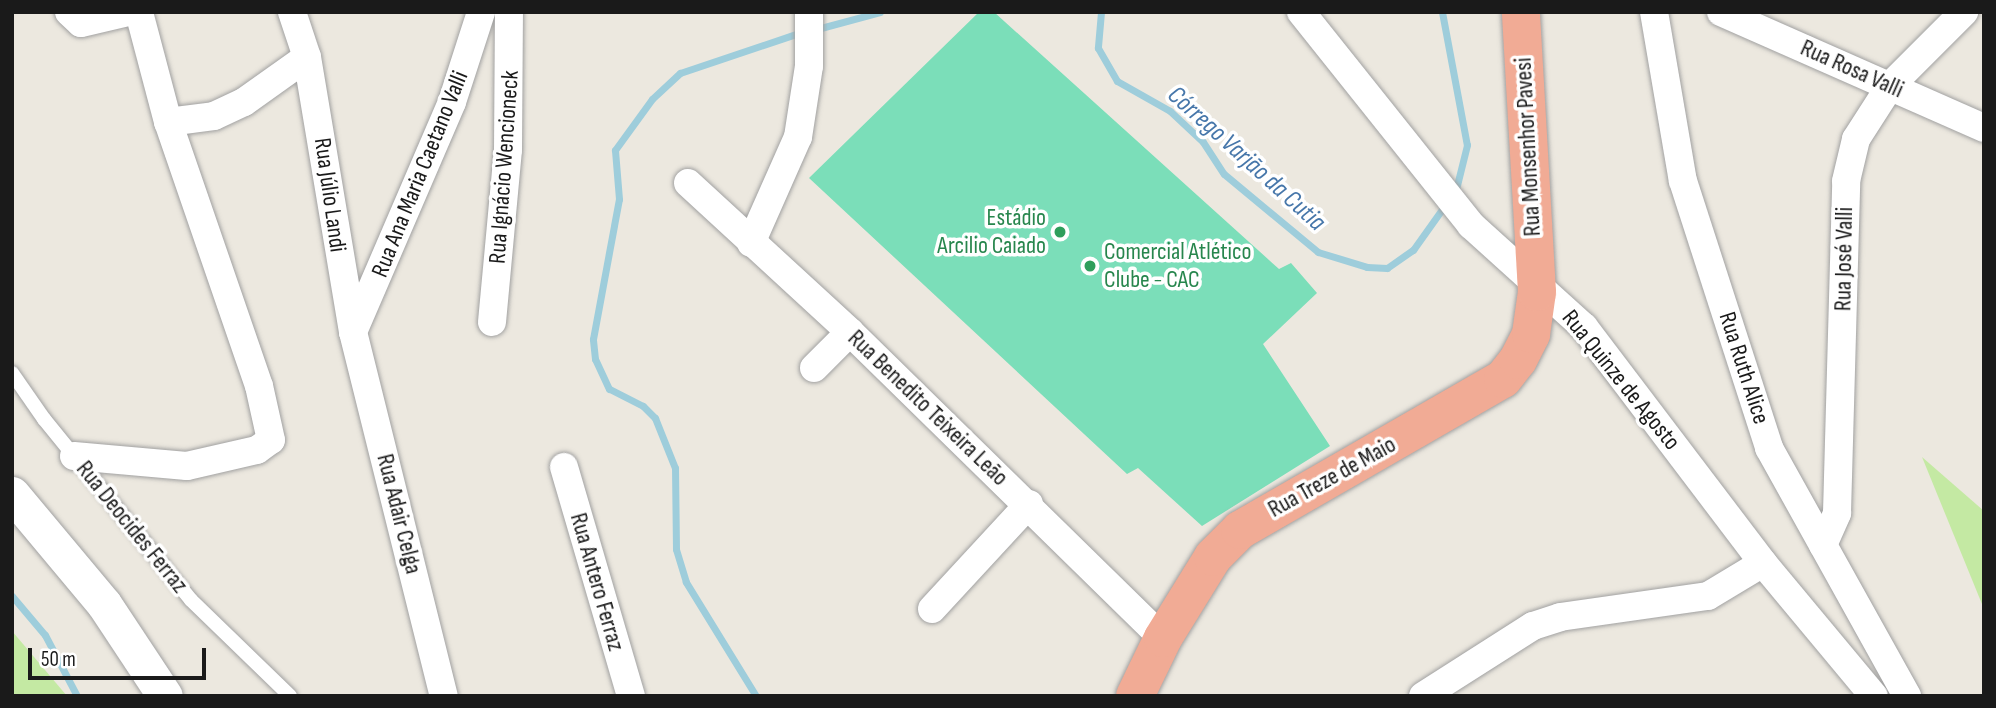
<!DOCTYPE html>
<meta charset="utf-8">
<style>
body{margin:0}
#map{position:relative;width:1996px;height:708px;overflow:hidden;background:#ece8df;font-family:"Sofia Sans Condensed",sans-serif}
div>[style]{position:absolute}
.grass>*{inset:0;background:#c4e9a3}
.pitch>*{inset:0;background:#7bdeb9}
.stream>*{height:7px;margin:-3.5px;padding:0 3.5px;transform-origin:3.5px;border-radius:3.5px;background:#9ecddb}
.roads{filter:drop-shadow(0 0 2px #a1a1a1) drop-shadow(0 0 2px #a1a1a1)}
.service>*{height:14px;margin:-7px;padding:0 7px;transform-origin:7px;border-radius:7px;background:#fff}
.minor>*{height:28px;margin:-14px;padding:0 14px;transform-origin:14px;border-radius:14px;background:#fff}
.tertiary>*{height:35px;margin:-17.5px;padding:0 17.5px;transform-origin:17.5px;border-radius:17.5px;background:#fff}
.trunk>*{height:38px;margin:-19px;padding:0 19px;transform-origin:19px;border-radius:19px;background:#f1ab95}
.dots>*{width:19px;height:19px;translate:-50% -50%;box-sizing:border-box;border:4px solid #fff;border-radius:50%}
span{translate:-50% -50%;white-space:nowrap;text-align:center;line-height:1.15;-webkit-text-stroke:7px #fff;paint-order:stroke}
.street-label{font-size:24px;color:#1a1a1a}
.leisure-label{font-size:24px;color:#27864d}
.right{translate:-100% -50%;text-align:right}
.left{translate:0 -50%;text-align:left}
.water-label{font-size:26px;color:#4777aa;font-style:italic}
.frame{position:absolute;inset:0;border:14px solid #1a1a1a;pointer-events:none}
.scale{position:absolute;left:28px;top:648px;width:178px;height:32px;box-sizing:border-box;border:4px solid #1a1a1a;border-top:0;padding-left:9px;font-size:21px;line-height:24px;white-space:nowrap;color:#1a1a1a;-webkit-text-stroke:5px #fff;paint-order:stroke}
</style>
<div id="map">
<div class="grass">
<div style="clip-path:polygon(1922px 457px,1984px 511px,1984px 609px)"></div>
<div style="clip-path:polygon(12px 631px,67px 696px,12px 696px)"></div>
</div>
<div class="pitch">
<div style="clip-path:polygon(979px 12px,994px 12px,1279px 269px,1291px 263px,1317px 293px,1263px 344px,1330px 446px,1202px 526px,1138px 468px,1127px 474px,809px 178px)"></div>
</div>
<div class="stream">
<div style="left:1101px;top:12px;width:36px;rotate:95deg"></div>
<div style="left:1098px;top:48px;width:38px;rotate:60deg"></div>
<div style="left:1117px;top:81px;width:61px;rotate:29.5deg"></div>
<div style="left:1170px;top:111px;width:45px;rotate:43.2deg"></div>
<div style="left:1203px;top:142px;width:38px;rotate:57deg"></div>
<div style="left:1224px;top:174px;width:122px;rotate:39.7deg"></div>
<div style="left:1318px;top:252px;width:51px;rotate:17deg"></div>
<div style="left:1367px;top:267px;width:20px;rotate:3deg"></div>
<div style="left:1387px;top:268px;width:32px;rotate:-35deg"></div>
<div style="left:1413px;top:250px;width:55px;rotate:-54.6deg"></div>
<div style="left:1442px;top:12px;width:135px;rotate:79.4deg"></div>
<div style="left:1467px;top:145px;width:49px;rotate:104deg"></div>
<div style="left:817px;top:29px;width:65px;rotate:-15.1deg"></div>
<div style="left:12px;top:596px;width:51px;rotate:49.8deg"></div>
<div style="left:45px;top:635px;width:69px;rotate:62.3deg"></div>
<div style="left:756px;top:696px;width:134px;rotate:-121.6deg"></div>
<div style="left:686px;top:582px;width:34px;rotate:-107deg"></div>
<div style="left:676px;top:549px;width:81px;rotate:-90.7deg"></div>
<div style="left:675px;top:468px;width:54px;rotate:-111.8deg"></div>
<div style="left:655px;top:418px;width:17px;rotate:-135deg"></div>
<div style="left:643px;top:406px;width:38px;rotate:-153deg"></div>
<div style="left:609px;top:389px;width:33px;rotate:-115deg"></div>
<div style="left:595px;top:359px;width:20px;rotate:-96deg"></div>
<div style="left:593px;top:339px;width:142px;rotate:-79.5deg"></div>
<div style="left:619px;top:199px;width:49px;rotate:-94.7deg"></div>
<div style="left:615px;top:150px;width:63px;rotate:-54deg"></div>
<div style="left:652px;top:99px;width:38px;rotate:-43deg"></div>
<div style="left:680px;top:73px;width:129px;rotate:-18.6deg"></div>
</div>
<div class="roads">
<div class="service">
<div style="left:12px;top:373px;width:56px;rotate:55.2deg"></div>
<div style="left:44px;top:419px;width:233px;rotate:50.9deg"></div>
<div style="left:191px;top:600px;width:138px;rotate:44.1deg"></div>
</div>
<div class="minor">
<div style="left:69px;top:12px;width:16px;rotate:43deg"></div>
<div style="left:81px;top:23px;width:48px;rotate:-13.2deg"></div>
<div style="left:292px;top:12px;width:47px;rotate:71.6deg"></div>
<div style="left:307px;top:57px;width:279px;rotate:80.5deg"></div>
<div style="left:353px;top:332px;width:375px;rotate:76deg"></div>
<div style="left:1301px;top:12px;width:273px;rotate:51.4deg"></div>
<div style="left:1471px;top:225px;width:152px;rotate:42.1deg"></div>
<div style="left:1584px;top:327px;width:296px;rotate:52.8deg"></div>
<div style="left:1763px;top:563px;width:173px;rotate:50.2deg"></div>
<div style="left:1654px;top:12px;width:171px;rotate:80.3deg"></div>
<div style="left:1683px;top:181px;width:281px;rotate:72.1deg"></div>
<div style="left:1769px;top:448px;width:284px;rotate:60.9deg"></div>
<div style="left:1721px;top:12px;width:287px;rotate:23.8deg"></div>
<div style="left:168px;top:122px;width:46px;rotate:-7.4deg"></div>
<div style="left:214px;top:116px;width:33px;rotate:-25deg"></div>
<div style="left:244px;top:102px;width:77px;rotate:-35.5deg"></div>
<div style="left:688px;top:183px;width:220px;rotate:42.6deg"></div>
<div style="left:850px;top:332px;width:438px;rotate:44.4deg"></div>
<div style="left:751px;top:243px;width:116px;rotate:-66.1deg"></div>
<div style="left:798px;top:137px;width:72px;rotate:-81.2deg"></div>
<div style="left:809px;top:66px;width:54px;rotate:-90deg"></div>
<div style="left:492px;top:322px;width:173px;rotate:-84.7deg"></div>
<div style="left:508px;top:150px;width:138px;rotate:-89.6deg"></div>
<div style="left:353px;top:332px;width:250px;rotate:-66.7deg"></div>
<div style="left:452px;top:102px;width:95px;rotate:-72.1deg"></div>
<div style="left:814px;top:368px;width:51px;rotate:-45deg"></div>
<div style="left:74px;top:456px;width:113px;rotate:5.1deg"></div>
<div style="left:187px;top:466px;width:72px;rotate:-12.9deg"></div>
<div style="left:257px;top:450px;width:17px;rotate:-36deg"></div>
<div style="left:271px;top:440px;width:55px;rotate:-102.5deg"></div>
<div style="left:259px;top:386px;width:279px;rotate:-109deg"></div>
<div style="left:168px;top:122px;width:114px;rotate:-104.8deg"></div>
<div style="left:564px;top:467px;width:239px;rotate:73.7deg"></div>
<div style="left:1823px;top:545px;width:35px;rotate:-66deg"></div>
<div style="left:1837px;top:513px;width:332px;rotate:-88.4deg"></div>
<div style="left:1846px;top:181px;width:43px;rotate:-76.6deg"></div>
<div style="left:1856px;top:139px;width:63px;rotate:-57.3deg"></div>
<div style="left:1890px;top:86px;width:105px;rotate:-45deg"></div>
<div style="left:932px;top:609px;width:143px;rotate:-47.3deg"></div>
<div style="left:1423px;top:696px;width:130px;rotate:-32.5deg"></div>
<div style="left:1533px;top:626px;width:28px;rotate:-18deg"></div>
<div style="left:1560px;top:617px;width:149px;rotate:-8.1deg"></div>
<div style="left:1708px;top:596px;width:64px;rotate:-31deg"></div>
</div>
<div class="tertiary">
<div style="left:12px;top:494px;width:143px;rotate:50.1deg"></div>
<div style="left:104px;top:604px;width:110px;rotate:56.5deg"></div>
</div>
<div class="trunk">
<div style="left:1135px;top:696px;width:64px;rotate:-64.2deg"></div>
<div style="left:1163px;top:638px;width:95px;rotate:-58.3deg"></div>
<div style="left:1213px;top:557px;width:38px;rotate:-45deg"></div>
<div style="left:1240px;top:530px;width:303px;rotate:-29.9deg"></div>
<div style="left:1503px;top:379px;width:24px;rotate:-52deg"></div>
<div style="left:1518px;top:360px;width:29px;rotate:-63deg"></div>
<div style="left:1531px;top:334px;width:42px;rotate:-81.9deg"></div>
<div style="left:1537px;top:292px;width:280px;rotate:-93.3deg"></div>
</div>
</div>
<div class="dots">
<div style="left:1060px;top:232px;background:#2e9e5b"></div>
<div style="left:1090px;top:266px;background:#2e9e5b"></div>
</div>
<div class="street-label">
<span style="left:1852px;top:69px;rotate:24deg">Rua Rosa Valli</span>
<span style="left:1528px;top:147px;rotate:-93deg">Rua Monsenhor Pavesi</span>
<span style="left:504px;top:167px;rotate:-86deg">Rua Ignácio Wencioneck</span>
<span style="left:420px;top:174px;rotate:-68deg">Rua Ana Maria Caetano Valli</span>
<span style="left:330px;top:195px;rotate:82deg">Rua Júlio Landi</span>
<span style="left:1844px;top:259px;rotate:-89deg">Rua José Valli</span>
<span style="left:1744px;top:368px;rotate:72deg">Rua Ruth Alice</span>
<span style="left:1621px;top:380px;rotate:51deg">Rua Quinze de Agosto</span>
<span style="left:928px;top:408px;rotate:44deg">Rua Benedito Teixeira Leão</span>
<span style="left:1332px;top:477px;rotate:-29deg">Rua Treze de Maio</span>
<span style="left:399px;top:514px;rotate:76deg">Rua Adair Celga</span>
<span style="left:132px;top:527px;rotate:51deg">Rua Deocides Ferraz</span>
<span style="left:597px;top:582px;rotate:74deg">Rua Antero Ferraz</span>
</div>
<div class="leisure-label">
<span class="right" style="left:1046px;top:232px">Estádio<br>Arcilio Caiado</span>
<span class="left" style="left:1104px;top:266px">Comercial Atlético<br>Clube - CAC</span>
</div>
<div class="water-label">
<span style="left:1246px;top:159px;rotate:42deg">Córrego Varjão da Cutia</span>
</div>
<div class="frame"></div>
<div class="scale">50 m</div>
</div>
